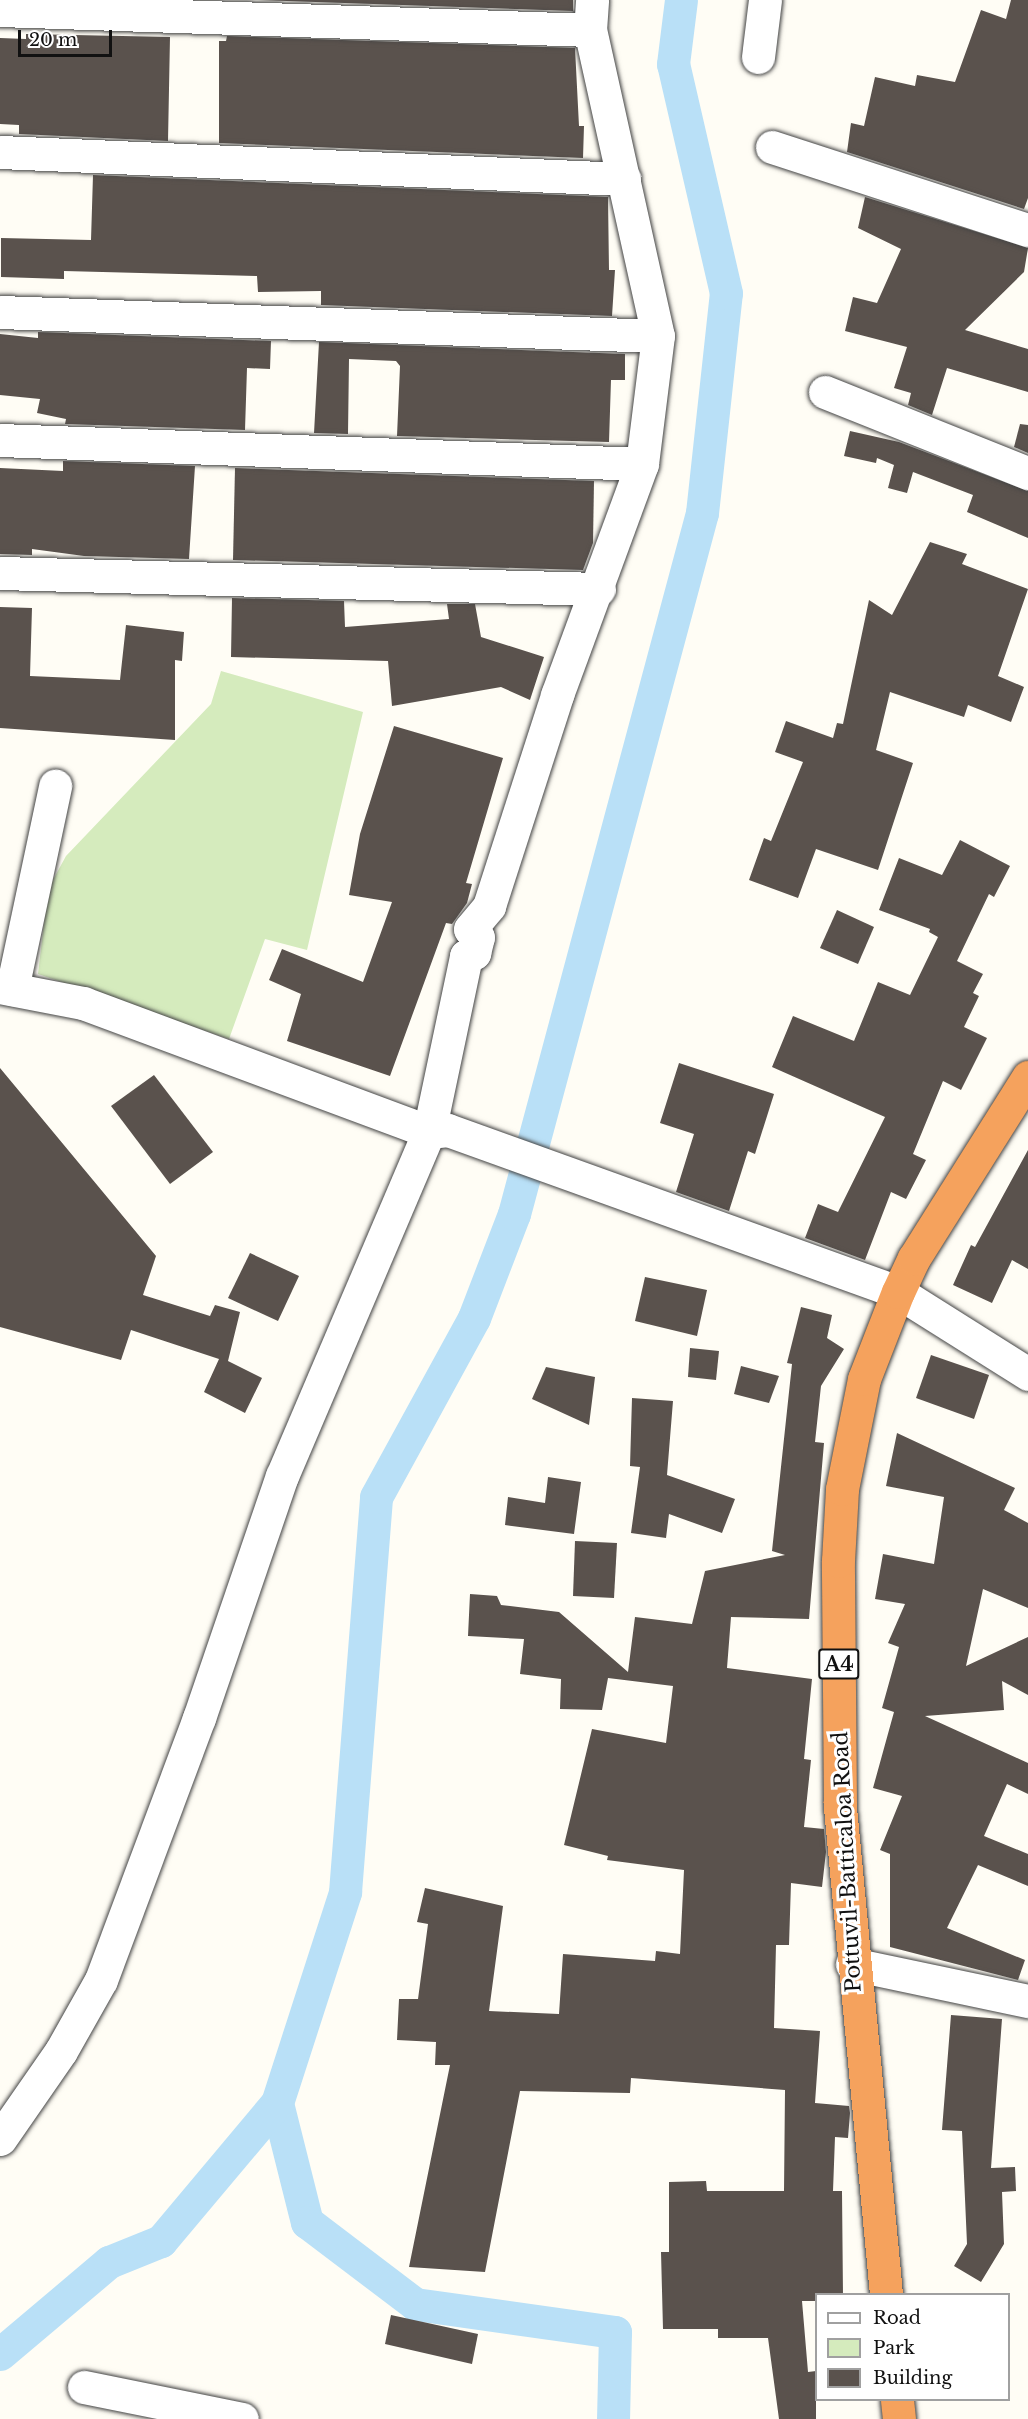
<!DOCTYPE html>
<style>
body{margin:0}
#map{position:relative;width:1028px;height:2419px;overflow:hidden;background:#fffdf5;font-family:"Libre Baskerville",serif}
div>[style]{position:absolute}
.green>*{inset:0;background:#d5ebbd}
.canal>*{height:33px;margin:-16.5px;padding:0 16.5px;transform-origin:16.5px;border-radius:16.5px;background:#b9e0f7}
.building>*{inset:0;background:#5a524d}
.roads{filter:drop-shadow(0 0 2px #444) drop-shadow(0 0 2px #444)}
.minor>*{height:33px;margin:-16.5px;padding:0 16.5px;transform-origin:16.5px;border-radius:16.5px;background:#fff}
.highway>*{height:33px;margin:-16.5px;padding:0 16.5px;transform-origin:16.5px;border-radius:16.5px;background:#f5a25d}
span{translate:-50% -50%;white-space:nowrap;text-align:center;line-height:1.15;-webkit-text-stroke:6px #fff;paint-order:stroke}
.shield-label span{padding:2px 4px;background:#fff;border:2px solid;border-radius:4px;-webkit-text-stroke-width:0}
.shield-label{font-size:20px;color:#111;font-weight:700}
.street-label{font-size:21px;color:#111}
.legend{position:absolute;left:815px;top:2293px;width:195px;height:108px;box-sizing:border-box;background:#fff;border:2px solid #a0a0a0;margin:0;padding:8px 10px;list-style:none;font-size:18px;color:#111}
.legend li{display:flex;align-items:center;gap:12px;height:30px}
.legend b{width:30px;border:2px solid #a0a0a0}
.scale{position:absolute;left:18px;top:30px;width:94px;height:27px;box-sizing:border-box;border:3px solid #111;border-top:0;padding-left:8px;font-size:18px;line-height:21px;white-space:nowrap;color:#111;-webkit-text-stroke:4px #fff;paint-order:stroke}
</style>
<div id="map">
<div class="green">
<div style="clip-path:polygon(221px 671px,363px 712px,307px 950px,265px 939px,229px 1039px,38px 974px,48px 889px,66px 856px,211px 704px)"></div>
</div>
<div class="canal">
<div style="left:277px;top:2103px;width:123px;rotate:75.9deg"></div>
<div style="left:307px;top:2222px;width:136px;rotate:37.2deg"></div>
<div style="left:415px;top:2304px;width:202px;rotate:8deg"></div>
<div style="left:615px;top:2332px;width:87px;rotate:91.3deg"></div>
<div style="left:0;top:2354px;width:143px;rotate:-40.2deg"></div>
<div style="left:109px;top:2262px;width:56px;rotate:-22deg"></div>
<div style="left:161px;top:2241px;width:180px;rotate:-50deg"></div>
<div style="left:277px;top:2103px;width:222px;rotate:-72.1deg"></div>
<div style="left:345px;top:1892px;width:396px;rotate:-85.5deg"></div>
<div style="left:376px;top:1497px;width:204px;rotate:-61.3deg"></div>
<div style="left:474px;top:1318px;width:111px;rotate:-69deg"></div>
<div style="left:514px;top:1214px;width:726px;rotate:-74.99deg"></div>
<div style="left:702px;top:513px;width:221px;rotate:-83.8deg"></div>
<div style="left:726px;top:293px;width:235px;rotate:-103deg"></div>
<div style="left:673px;top:64px;width:64px;rotate:-82.9deg"></div>
</div>
<div class="building">
<div style="clip-path:polygon(258px 0,573px 0,573px 11px)"></div>
<div style="clip-path:polygon(1011px 0,1028px 0,1028px 198px,1024px 209px,847px 152px,851px 123px,864px 126px,875px 77px,915px 86px,917px 75px,955px 82px,981px 10px,1006px 19px)"></div>
<div style="clip-path:polygon(26px 34px,170px 37px,168px 141px,19px 134px,19px 125px,0 124px,0 38px,26px 39px)"></div>
<div style="clip-path:polygon(227px 36px,575px 48px,579px 126px,584px 126px,583px 158px,219px 143px,219px 41px,226px 41px)"></div>
<div style="clip-path:polygon(93px 175px,608px 197px,609px 270px,615px 270px,612px 316px,321px 305px,321px 291px,258px 292px,257px 276px,64px 271px,64px 279px,1px 277px,1px 238px,91px 240px)"></div>
<div style="clip-path:polygon(865px 197px,1028px 248px,1024px 272px,965px 330px,1028px 349px,1028px 392px,947px 368px,932px 415px,908px 405px,911px 393px,894px 388px,907px 347px,845px 331px,853px 297px,877px 303px,901px 249px,858px 228px)"></div>
<div style="clip-path:polygon(38px 332px,271px 341px,270px 369px,247px 368px,245px 430px,65px 424px,66px 419px,37px 413px,40px 399px,0 395px,0 334px,38px 338px)"></div>
<div style="clip-path:polygon(319px 342px,625px 354px,625px 380px,611px 380px,609px 442px,397px 436px,400px 366px,396px 361px,349px 359px,348px 434px,314px 433px)"></div>
<div style="clip-path:polygon(1020px 424px,1028px 425px,1028px 453px,1014px 447px)"></div>
<div style="clip-path:polygon(850px 431px,899px 442px,1028px 491px,1028px 538px,967px 512px,973px 495px,913px 472px,907px 493px,888px 488px,894px 465px,877px 458px,876px 463px,844px 456px)"></div>
<div style="clip-path:polygon(63px 461px,195px 466px,189px 559px,84px 556px,32px 549px,32px 555px,0 554px,0 468px,63px 471px)"></div>
<div style="clip-path:polygon(235px 468px,594px 481px,593px 543px,583px 570px,233px 560px)"></div>
<div style="clip-path:polygon(930px 542px,967px 554px,962px 564px,1028px 589px,998px 676px,1024px 687px,1011px 722px,968px 705px,964px 717px,890px 692px,876px 750px,913px 763px,878px 870px,816px 849px,798px 898px,749px 880px,764px 838px,771px 841px,803px 762px,775px 752px,786px 721px,833px 738px,837px 723px,843px 724px,869px 600px,892px 615px)"></div>
<div style="clip-path:polygon(232px 598px,344px 601px,345px 627px,449px 619px,447px 604px,475px 604px,481px 637px,544px 657px,530px 700px,501px 687px,392px 706px,388px 661px,231px 657px)"></div>
<div style="clip-path:polygon(0 607px,32px 608px,30px 676px,120px 680px,126px 625px,184px 632px,182px 661px,175px 660px,175px 740px,0 728px)"></div>
<div style="clip-path:polygon(394px 726px,503px 758px,466px 883px,472px 884px,467px 903px,452px 924px,446px 923px,390px 1076px,287px 1041px,301px 994px,269px 980px,282px 949px,363px 982px,392px 902px,349px 895px,360px 834px)"></div>
<div style="clip-path:polygon(960px 840px,1010px 866px,994px 897px,989px 894px,957px 961px,983px 974px,973px 993px,979px 996px,964px 1027px,987px 1038px,961px 1090px,943px 1081px,913px 1154px,926px 1160px,906px 1199px,891px 1192px,865px 1260px,805px 1238px,818px 1204px,838px 1212px,885px 1117px,772px 1067px,793px 1016px,854px 1041px,878px 982px,910px 995px,938px 937px,929px 932px,930px 929px,879px 910px,899px 858px,942px 875px)"></div>
<div style="clip-path:polygon(837px 910px,874px 927px,858px 964px,820px 948px)"></div>
<div style="clip-path:polygon(679px 1063px,774px 1094px,755px 1154px,748px 1151px,729px 1211px,676px 1192px,694px 1134px,660px 1123px)"></div>
<div style="clip-path:polygon(0 1068px,156px 1256px,143px 1295px,210px 1316px,215px 1305px,240px 1312px,228px 1361px,262px 1378px,245px 1413px,204px 1392px,219px 1359px,131px 1330px,121px 1360px,0 1327px)"></div>
<div style="clip-path:polygon(154px 1075px,213px 1152px,170px 1184px,111px 1106px)"></div>
<div style="clip-path:polygon(1028px 1150px,1028px 1269px,1012px 1260px,992px 1303px,953px 1285px,971px 1245px,975px 1247px)"></div>
<div style="clip-path:polygon(250px 1253px,299px 1276px,278px 1321px,228px 1298px)"></div>
<div style="clip-path:polygon(645px 1277px,707px 1290px,697px 1336px,635px 1321px)"></div>
<div style="clip-path:polygon(801px 1307px,832px 1315px,827px 1338px,844px 1349px,821px 1386px,815px 1442px,824px 1443px,809px 1619px,731px 1617px,727px 1668px,812px 1679px,804px 1759px,811px 1760px,804px 1827px,824px 1829px,826px 1852px,822px 1887px,791px 1883px,789px 1945px,776px 1945px,774px 2028px,820px 2031px,815px 2103px,849px 2106px,850px 2113px,848px 2138px,835px 2137px,833px 2191px,842px 2191px,843px 2295px,816px 2295px,816px 2301px,802px 2301px,808px 2372px,816px 2371px,816px 2419px,779px 2419px,768px 2338px,718px 2338px,718px 2329px,663px 2329px,661px 2252px,669px 2252px,669px 2182px,706px 2181px,707px 2191px,784px 2191px,785px 2090px,631px 2078px,630px 2093px,520px 2091px,485px 2272px,409px 2267px,450px 2065px,435px 2065px,436px 2042px,397px 2040px,399px 1999px,418px 1999px,428px 1924px,417px 1922px,425px 1888px,503px 1906px,489px 2011px,559px 2014px,563px 1954px,655px 1961px,656px 1951px,680px 1954px,684px 1870px,607px 1860px,608px 1856px,564px 1845px,592px 1729px,666px 1743px,673px 1686px,608px 1678px,602px 1710px,560px 1709px,561px 1679px,520px 1674px,524px 1639px,468px 1636px,470px 1594px,497px 1596px,501px 1605px,559px 1612px,628px 1672px,635px 1617px,692px 1624px,705px 1571px,785px 1555px,772px 1551px,792px 1364px,787px 1363px)"></div>
<div style="clip-path:polygon(690px 1348px,719px 1351px,716px 1380px,688px 1377px)"></div>
<div style="clip-path:polygon(931px 1355px,989px 1375px,974px 1419px,916px 1398px)"></div>
<div style="clip-path:polygon(741px 1366px,779px 1376px,769px 1403px,734px 1394px)"></div>
<div style="clip-path:polygon(546px 1367px,595px 1377px,589px 1425px,532px 1399px)"></div>
<div style="clip-path:polygon(632px 1398px,673px 1401px,667px 1475px,735px 1499px,722px 1533px,669px 1514px,666px 1538px,631px 1533px,640px 1467px,630px 1466px)"></div>
<div style="clip-path:polygon(897px 1433px,1015px 1488px,1004px 1510px,1028px 1523px,1028px 1608px,983px 1589px,966px 1666px,1028px 1637px,1028px 1695px,1002px 1681px,1004px 1710px,925px 1716px,1028px 1763px,1028px 1794px,1007px 1784px,984px 1836px,1028px 1854px,1028px 1886px,978px 1865px,947px 1928px,1025px 1960px,1018px 1980px,890px 1947px,890px 1854px,880px 1850px,902px 1796px,873px 1788px,894px 1712px,882px 1708px,899px 1647px,888px 1643px,905px 1604px,875px 1599px,883px 1554px,934px 1564px,944px 1497px,886px 1486px)"></div>
<div style="clip-path:polygon(548px 1477px,581px 1482px,574px 1534px,505px 1525px,508px 1497px,545px 1503px)"></div>
<div style="clip-path:polygon(575px 1541px,617px 1543px,614px 1598px,573px 1596px)"></div>
<div style="clip-path:polygon(951px 2015px,1002px 2019px,991px 2168px,1015px 2167px,1016px 2191px,1002px 2192px,1004px 2244px,981px 2282px,954px 2266px,967px 2244px,962px 2131px,942px 2130px)"></div>
<div style="clip-path:polygon(391px 2315px,478px 2334px,472px 2364px,385px 2344px)"></div>
</div>
<div class="roads">
<div class="minor">
<div style="left:0;top:10px;width:590px;rotate:1.94deg"></div>
<div style="left:758px;top:57px;width:57px;rotate:-83deg"></div>
<div style="left:772px;top:147px;width:269px;rotate:18deg"></div>
<div style="left:0;top:152px;width:625px;rotate:2.48deg"></div>
<div style="left:0;top:312px;width:658px;rotate:2.09deg"></div>
<div style="left:825px;top:392px;width:219px;rotate:21.8deg"></div>
<div style="left:0;top:440px;width:642px;rotate:2.14deg"></div>
<div style="left:0;top:573px;width:599px;rotate:1.53deg"></div>
<div style="left:0;top:987px;width:85px;rotate:10.9deg"></div>
<div style="left:83px;top:1003px;width:369px;rotate:20.4deg"></div>
<div style="left:429px;top:1132px;width:19px;rotate:-6deg"></div>
<div style="left:448px;top:1130px;width:478px;rotate:19.8deg"></div>
<div style="left:898px;top:1292px;width:154px;rotate:32.2deg"></div>
<div style="left:12px;top:989px;width:208px;rotate:-78deg"></div>
<div style="left:852px;top:1964px;width:180px;rotate:11.9deg"></div>
<div style="left:0;top:2139px;width:107px;rotate:-55.3deg"></div>
<div style="left:61px;top:2051px;width:81px;rotate:-60.6deg"></div>
<div style="left:101px;top:1980px;width:280px;rotate:-69.5deg"></div>
<div style="left:199px;top:1718px;width:256px;rotate:-71.1deg"></div>
<div style="left:282px;top:1476px;width:374px;rotate:-66.9deg"></div>
<div style="left:429px;top:1132px;width:180px;rotate:-78.1deg"></div>
<div style="left:466px;top:956px;width:9px;rotate:-21deg"></div>
<div style="left:474px;top:953px;width:16px;rotate:-76deg"></div>
<div style="left:478px;top:937px;width:11px;rotate:-135deg"></div>
<div style="left:470px;top:929px;width:30px;rotate:-50deg"></div>
<div style="left:489px;top:906px;width:222px;rotate:-72.1deg"></div>
<div style="left:557px;top:695px;width:246px;rotate:-69.8deg"></div>
<div style="left:642px;top:464px;width:129px;rotate:-82.9deg"></div>
<div style="left:658px;top:336px;width:313px;rotate:-102.5deg"></div>
<div style="left:590px;top:30px;width:30px;rotate:-86deg"></div>
<div style="left:84px;top:2387px;width:161px;rotate:11.4deg"></div>
</div>
<div class="highway">
<div style="left:886px;top:2294px;width:492px;rotate:-95.4deg"></div>
<div style="left:840px;top:1804px;width:243px;rotate:-90.5deg"></div>
<div style="left:838px;top:1561px;width:72px;rotate:-86.8deg"></div>
<div style="left:842px;top:1489px;width:112px;rotate:-78.7deg"></div>
<div style="left:864px;top:1379px;width:93px;rotate:-68.7deg"></div>
<div style="left:898px;top:1292px;width:38px;rotate:-65deg"></div>
<div style="left:914px;top:1258px;width:214px;rotate:-57.8deg"></div>
<div style="left:897px;top:2400px;width:19px;rotate:84deg"></div>
</div>
</div>
<div class="shield-label">
<span style="left:839px;top:1664px">A4</span>
</div>
<div class="street-label">
<span style="left:847px;top:1862px;rotate:-93deg">Pottuvil-Batticaloa Road</span>
</div>
<ul class="legend">
<li><b style="height:8px;background:#fff"></b>Road</li>
<li><b style="height:16px;background:#d5ebbd"></b>Park</li>
<li><b style="height:16px;background:#5a524d"></b>Building</li>
</ul>
<div class="scale">20 m</div>
</div>
